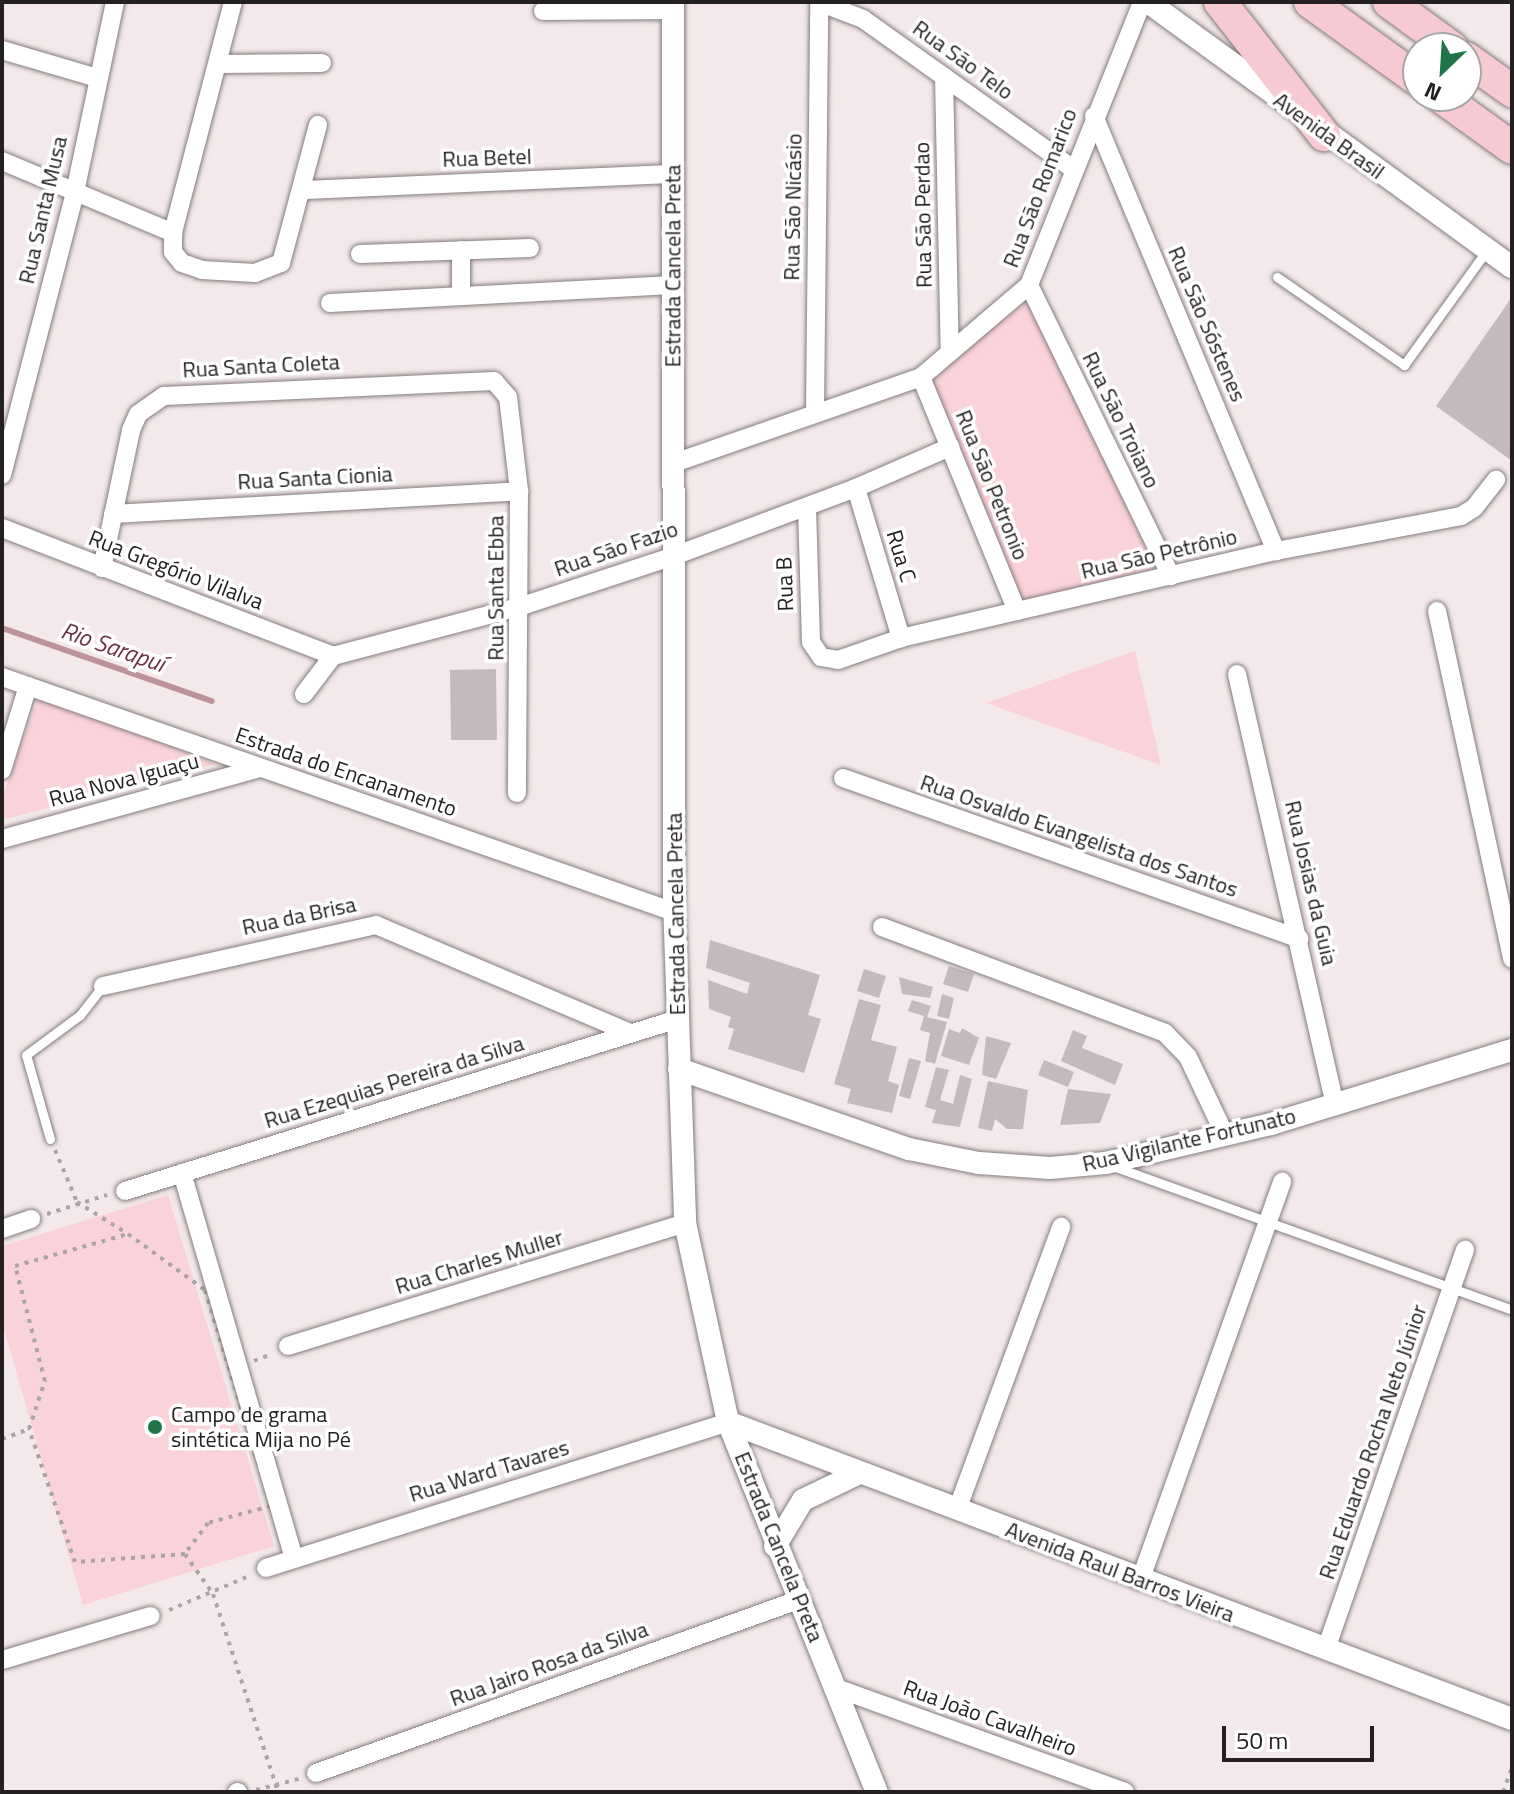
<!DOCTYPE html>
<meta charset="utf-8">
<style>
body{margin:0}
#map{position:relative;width:1514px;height:1794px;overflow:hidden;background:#f3e9ea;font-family:"Titillium Web",sans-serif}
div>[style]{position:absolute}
.green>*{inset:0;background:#fad2d9}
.stream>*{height:6px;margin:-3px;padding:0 3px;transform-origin:3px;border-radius:3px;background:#bd939b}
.building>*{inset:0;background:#c4babc}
.path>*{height:4px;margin-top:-2px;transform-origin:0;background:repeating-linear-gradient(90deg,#aca4a5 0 4px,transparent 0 10px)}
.roads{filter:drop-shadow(0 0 2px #847b7c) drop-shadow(0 0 2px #847b7c)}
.service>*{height:9px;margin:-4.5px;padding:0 4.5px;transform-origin:4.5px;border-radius:4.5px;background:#fff}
.minor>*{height:18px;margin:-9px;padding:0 9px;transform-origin:9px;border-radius:9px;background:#fff}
.tertiary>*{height:22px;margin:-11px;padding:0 11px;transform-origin:11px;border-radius:11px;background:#fff}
.motorway>*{height:32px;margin:-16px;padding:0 16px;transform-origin:16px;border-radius:16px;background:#f7c9d2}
.dots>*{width:22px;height:22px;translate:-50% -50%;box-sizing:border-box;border:4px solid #fff;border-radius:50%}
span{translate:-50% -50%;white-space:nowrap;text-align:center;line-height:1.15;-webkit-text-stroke:7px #fff;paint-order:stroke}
.street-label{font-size:22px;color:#242021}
.poi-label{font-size:22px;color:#242021}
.left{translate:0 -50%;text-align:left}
.water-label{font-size:24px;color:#6c3342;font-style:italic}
.frame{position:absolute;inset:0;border:4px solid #242021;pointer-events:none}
.north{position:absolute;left:1402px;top:32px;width:80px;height:80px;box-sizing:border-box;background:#fff;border:2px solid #a7a6a6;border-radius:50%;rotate:205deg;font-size:22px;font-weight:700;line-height:32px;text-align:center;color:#242021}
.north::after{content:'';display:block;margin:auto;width:28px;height:36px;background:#1f7547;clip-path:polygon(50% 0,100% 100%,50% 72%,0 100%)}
.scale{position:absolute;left:1222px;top:1726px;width:152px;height:36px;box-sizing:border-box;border:4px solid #242021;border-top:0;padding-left:10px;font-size:24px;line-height:28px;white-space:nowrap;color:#242021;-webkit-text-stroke:6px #fff;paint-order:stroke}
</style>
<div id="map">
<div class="green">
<div style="clip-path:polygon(1028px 299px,1156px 570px,1022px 607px,929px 382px)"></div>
<div style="clip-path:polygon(1135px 651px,1161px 765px,986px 703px)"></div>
<div style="clip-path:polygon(40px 694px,215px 764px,2px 820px,2px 797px)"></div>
<div style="clip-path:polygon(168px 1195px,274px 1546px,83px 1605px,2px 1322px,2px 1246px)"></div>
</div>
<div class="stream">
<div style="left:2px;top:628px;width:222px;rotate:19.2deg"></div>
</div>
<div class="building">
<div style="clip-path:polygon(1512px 297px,1512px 461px,1436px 406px)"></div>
<div style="clip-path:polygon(496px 669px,497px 740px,451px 740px,450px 670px)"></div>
<div style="clip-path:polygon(710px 940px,820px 975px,808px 1015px,821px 1019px,804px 1073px,728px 1049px,734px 1029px,728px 1027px,731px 1017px,709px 1009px,708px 980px,747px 994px,750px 983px,706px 968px)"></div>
<div style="clip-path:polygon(949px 966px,974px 974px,968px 992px,943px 984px)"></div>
<div style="clip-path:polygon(864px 969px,886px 976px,879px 998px,857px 991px)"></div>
<div style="clip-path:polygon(899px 977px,933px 987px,930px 998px,902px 994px)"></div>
<div style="clip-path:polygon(942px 994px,954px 998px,949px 1019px,937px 1016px)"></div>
<div style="clip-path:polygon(859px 999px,881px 1005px,871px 1040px,897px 1047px,888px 1081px,899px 1085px,892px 1113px,847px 1103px,851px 1089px,834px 1084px)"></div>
<div style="clip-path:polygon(912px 1000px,931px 1006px,927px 1017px,947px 1022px,935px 1064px,925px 1061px,930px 1033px,920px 1030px,924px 1016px,908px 1011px)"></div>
<div style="clip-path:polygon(962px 1028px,979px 1038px,969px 1065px,941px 1056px,949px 1029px,960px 1033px)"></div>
<div style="clip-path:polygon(1073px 1030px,1087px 1036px,1082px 1048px,1123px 1064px,1115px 1085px,1061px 1061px)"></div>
<div style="clip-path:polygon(986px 1036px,1011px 1043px,996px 1079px,982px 1075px)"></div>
<div style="clip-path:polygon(909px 1058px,921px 1061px,910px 1099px,899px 1096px)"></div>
<div style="clip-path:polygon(1044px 1060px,1074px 1072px,1068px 1087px,1038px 1075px)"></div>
<div style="clip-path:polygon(936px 1067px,949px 1070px,940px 1100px,953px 1104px,960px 1075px,972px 1079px,960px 1127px,932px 1123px,936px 1110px,925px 1107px)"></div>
<div style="clip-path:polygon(988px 1081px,1028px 1090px,1023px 1129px,1007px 1129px,995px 1119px,992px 1131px,978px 1128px)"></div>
<div style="clip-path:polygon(1068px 1089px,1111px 1094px,1100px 1123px,1060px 1125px)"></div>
</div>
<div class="path">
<div style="left:55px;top:1150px;width:56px;rotate:67.1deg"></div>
<div style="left:77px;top:1202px;width:60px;rotate:32.1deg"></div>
<div style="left:47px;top:1214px;width:63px;rotate:-17.6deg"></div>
<div style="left:128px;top:1234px;width:95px;rotate:36deg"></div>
<div style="left:205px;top:1290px;width:226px;rotate:73deg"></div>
<div style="left:271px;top:1506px;width:65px;rotate:164.9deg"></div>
<div style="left:208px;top:1523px;width:39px;rotate:127deg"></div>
<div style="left:185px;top:1554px;width:110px;rotate:175.8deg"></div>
<div style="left:75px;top:1562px;width:141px;rotate:-109.1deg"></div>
<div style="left:29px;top:1429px;width:51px;rotate:-71.6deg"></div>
<div style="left:45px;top:1381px;width:119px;rotate:-104.6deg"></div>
<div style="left:15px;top:1266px;width:117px;rotate:-15.8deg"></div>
<div style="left:254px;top:1361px;width:19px;rotate:-21deg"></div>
<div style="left:2px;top:1439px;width:29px;rotate:-20deg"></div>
<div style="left:185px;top:1554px;width:49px;rotate:55deg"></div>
<div style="left:213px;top:1594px;width:208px;rotate:71.8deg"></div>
<div style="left:169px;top:1610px;width:87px;rotate:-23deg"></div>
<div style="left:256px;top:1790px;width:48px;rotate:-14.6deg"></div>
<div style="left:1503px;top:1792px;width:27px;rotate:-70deg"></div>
</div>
<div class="roads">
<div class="service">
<div style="left:1277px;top:277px;width:155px;rotate:34.7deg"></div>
<div style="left:1404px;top:365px;width:142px;rotate:-54.2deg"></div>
<div style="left:50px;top:1139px;width:87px;rotate:-105.9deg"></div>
<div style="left:26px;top:1055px;width:67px;rotate:-36.5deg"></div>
<div style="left:80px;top:1015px;width:37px;rotate:-52deg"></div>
<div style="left:1113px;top:1166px;width:424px;rotate:19.8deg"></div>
</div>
<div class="minor">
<div style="left:233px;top:2px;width:239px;rotate:104.6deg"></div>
<div style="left:173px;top:233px;width:19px;rotate:90deg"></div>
<div style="left:173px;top:252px;width:14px;rotate:51deg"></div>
<div style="left:182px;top:263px;width:21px;rotate:19deg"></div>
<div style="left:202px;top:270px;width:53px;rotate:3.2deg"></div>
<div style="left:255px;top:273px;width:28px;rotate:-21deg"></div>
<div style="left:281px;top:263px;width:143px;rotate:-75deg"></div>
<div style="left:819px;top:2px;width:47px;rotate:21.1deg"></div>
<div style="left:863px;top:19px;width:258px;rotate:35.5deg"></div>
<div style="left:543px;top:11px;width:130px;rotate:-0.4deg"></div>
<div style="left:2px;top:50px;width:99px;rotate:16.4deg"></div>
<div style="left:220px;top:64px;width:102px;rotate:-0.6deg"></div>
<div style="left:944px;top:77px;width:275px;rotate:88.8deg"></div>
<div style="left:1094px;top:116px;width:472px;rotate:67.3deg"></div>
<div style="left:2px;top:161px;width:186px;rotate:22.8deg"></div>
<div style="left:303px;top:190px;width:370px;rotate:-2.5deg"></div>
<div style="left:461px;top:250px;width:46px;rotate:90deg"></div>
<div style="left:360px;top:254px;width:170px;rotate:-2deg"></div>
<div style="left:1029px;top:285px;width:324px;rotate:64deg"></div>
<div style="left:330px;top:303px;width:343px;rotate:-3deg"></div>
<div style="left:921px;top:377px;width:253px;rotate:67.7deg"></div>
<div style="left:815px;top:412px;width:410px;rotate:-89.4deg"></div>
<div style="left:674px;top:463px;width:262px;rotate:-19.2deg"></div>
<div style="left:921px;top:377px;width:142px;rotate:-40.4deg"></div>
<div style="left:1029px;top:285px;width:305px;rotate:-68.2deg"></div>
<div style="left:2px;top:475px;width:292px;rotate:-75.5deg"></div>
<div style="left:75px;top:192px;width:194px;rotate:-78.1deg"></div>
<div style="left:856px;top:488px;width:157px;rotate:73.3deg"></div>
<div style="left:807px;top:507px;width:135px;rotate:88.3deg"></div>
<div style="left:811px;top:642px;width:18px;rotate:56deg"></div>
<div style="left:821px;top:657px;width:17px;rotate:10deg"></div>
<div style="left:838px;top:660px;width:67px;rotate:-19.2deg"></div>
<div style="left:901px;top:638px;width:385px;rotate:-13.1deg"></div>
<div style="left:1276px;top:551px;width:188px;rotate:-10.7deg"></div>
<div style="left:1461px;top:516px;width:15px;rotate:-32deg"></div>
<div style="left:1474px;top:508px;width:36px;rotate:-52deg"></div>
<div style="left:113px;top:514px;width:407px;rotate:-3.2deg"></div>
<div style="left:2px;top:528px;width:355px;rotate:21.1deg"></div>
<div style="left:102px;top:568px;width:141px;rotate:-78.1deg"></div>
<div style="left:131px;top:430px;width:17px;rotate:-66deg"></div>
<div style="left:138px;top:414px;width:32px;rotate:-35deg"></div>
<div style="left:164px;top:396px;width:330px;rotate:-2.6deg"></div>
<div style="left:494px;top:381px;width:21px;rotate:49deg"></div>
<div style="left:508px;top:397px;width:95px;rotate:83.3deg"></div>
<div style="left:519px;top:491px;width:302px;rotate:90.4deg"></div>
<div style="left:1437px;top:611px;width:356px;rotate:77.8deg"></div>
<div style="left:1237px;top:674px;width:441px;rotate:77.2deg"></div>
<div style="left:2px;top:677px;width:712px;rotate:19.27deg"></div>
<div style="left:304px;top:694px;width:48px;rotate:-52.7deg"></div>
<div style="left:333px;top:656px;width:196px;rotate:-14.8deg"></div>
<div style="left:522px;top:606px;width:160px;rotate:-18.2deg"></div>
<div style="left:674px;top:556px;width:194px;rotate:-20.5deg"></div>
<div style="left:856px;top:488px;width:103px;rotate:-23.6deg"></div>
<div style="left:2px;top:770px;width:88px;rotate:-72.8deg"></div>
<div style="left:843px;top:778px;width:484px;rotate:19.4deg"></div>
<div style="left:2px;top:839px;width:268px;rotate:-15.4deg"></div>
<div style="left:882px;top:927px;width:302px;rotate:20.5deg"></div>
<div style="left:1165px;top:1033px;width:33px;rotate:46deg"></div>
<div style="left:1188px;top:1057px;width:86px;rotate:64.6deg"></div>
<div style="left:103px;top:986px;width:280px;rotate:-12.6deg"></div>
<div style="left:376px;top:925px;width:277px;rotate:23deg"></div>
<div style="left:182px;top:1173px;width:399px;rotate:73.8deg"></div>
<div style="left:125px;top:1191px;width:579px;rotate:-17.28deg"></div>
<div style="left:2px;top:1229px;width:31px;rotate:-19deg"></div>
<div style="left:288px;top:1346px;width:416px;rotate:-17.2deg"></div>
<div style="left:957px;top:1510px;width:302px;rotate:-69.8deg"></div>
<div style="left:266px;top:1568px;width:485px;rotate:-17.5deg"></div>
<div style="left:1140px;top:1581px;width:424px;rotate:-70.4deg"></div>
<div style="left:1326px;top:1649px;width:423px;rotate:-70.8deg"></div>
<div style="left:2px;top:1660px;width:155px;rotate:-16.5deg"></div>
<div style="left:839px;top:1689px;width:304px;rotate:19.8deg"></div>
<div style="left:316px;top:1773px;width:512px;rotate:-19.74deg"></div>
<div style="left:237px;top:1792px;width:1px"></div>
</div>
<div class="tertiary">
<div style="left:673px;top:2px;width:900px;rotate:89.94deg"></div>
<div style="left:674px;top:902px;width:321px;rotate:88deg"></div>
<div style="left:685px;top:1223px;width:204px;rotate:77.8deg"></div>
<div style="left:728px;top:1422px;width:399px;rotate:68.1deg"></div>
<div style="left:1148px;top:2px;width:450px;rotate:36.1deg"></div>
<div style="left:679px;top:1069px;width:244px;rotate:19.2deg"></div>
<div style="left:909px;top:1149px;width:71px;rotate:11.3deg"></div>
<div style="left:979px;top:1163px;width:71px;rotate:4deg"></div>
<div style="left:1050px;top:1168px;width:56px;rotate:-5.1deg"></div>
<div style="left:1106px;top:1163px;width:170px;rotate:-13.3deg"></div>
<div style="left:1271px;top:1124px;width:252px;rotate:-17.1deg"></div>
<div style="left:728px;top:1422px;width:838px;rotate:20.75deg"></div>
<div style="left:775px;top:1546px;width:54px;rotate:-58.7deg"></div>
<div style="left:803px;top:1500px;width:60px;rotate:-25.7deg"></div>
</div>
<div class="motorway">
<div style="left:1220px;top:2px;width:169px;rotate:52deg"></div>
<div style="left:1310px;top:2px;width:133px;rotate:35.8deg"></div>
<div style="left:1389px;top:2px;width:78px;rotate:36.1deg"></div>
<div style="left:1466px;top:58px;width:57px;rotate:35.7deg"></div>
<div style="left:1440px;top:96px;width:89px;rotate:35.8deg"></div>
</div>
</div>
<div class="dots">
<div style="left:155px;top:1427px;background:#1f7547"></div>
</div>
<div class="street-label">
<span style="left:963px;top:60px;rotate:36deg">Rua São Telo</span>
<span style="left:1329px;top:136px;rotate:36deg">Avenida Brasil</span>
<span style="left:487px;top:158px;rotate:-2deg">Rua Betel</span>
<span style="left:1040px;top:188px;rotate:-69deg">Rua São Romarico</span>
<span style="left:793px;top:207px;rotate:-89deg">Rua São Nicásio</span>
<span style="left:43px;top:210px;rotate:-77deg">Rua Santa Musa</span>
<span style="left:923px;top:215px;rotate:-91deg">Rua São Perdao</span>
<span style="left:673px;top:266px;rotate:-90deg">Estrada Cancela Preta</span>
<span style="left:1207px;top:324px;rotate:67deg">Rua São Sóstenes</span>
<span style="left:261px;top:366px;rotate:-3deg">Rua Santa Coleta</span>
<span style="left:1121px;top:420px;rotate:64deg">Rua São Troiano</span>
<span style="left:315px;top:478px;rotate:-3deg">Rua Santa Cionia</span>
<span style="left:992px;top:485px;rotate:68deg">Rua São Petronio</span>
<span style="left:616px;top:549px;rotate:-19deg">Rua São Fazio</span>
<span style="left:1159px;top:554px;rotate:-13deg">Rua São Petrônio</span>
<span style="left:901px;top:556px;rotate:73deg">Rua C</span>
<span style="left:176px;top:570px;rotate:21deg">Rua Gregório Vilalva</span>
<span style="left:785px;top:584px;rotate:-92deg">Rua B</span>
<span style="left:496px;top:588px;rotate:-90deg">Rua Santa Ebba</span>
<span style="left:346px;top:772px;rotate:19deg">Estrada do Encanamento</span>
<span style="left:124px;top:780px;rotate:-15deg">Rua Nova Iguaçu</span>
<span style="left:1079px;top:836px;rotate:19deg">Rua Osvaldo Evangelista dos Santos</span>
<span style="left:1311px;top:883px;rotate:77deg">Rua Josias da Guia</span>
<span style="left:676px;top:914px;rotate:-91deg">Estrada Cancela Preta</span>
<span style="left:299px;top:916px;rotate:-12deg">Rua da Brisa</span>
<span style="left:394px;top:1082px;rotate:-17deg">Rua Ezequias Pereira da Silva</span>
<span style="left:1189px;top:1140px;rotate:-13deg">Rua Vigilante Fortunato</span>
<span style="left:479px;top:1262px;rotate:-17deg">Rua Charles Muller</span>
<span style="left:1373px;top:1442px;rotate:-71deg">Rua Eduardo Rocha Neto Júnior</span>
<span style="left:489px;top:1471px;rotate:-17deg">Rua Ward Tavares</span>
<span style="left:779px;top:1547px;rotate:68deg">Estrada Cancela Preta</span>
<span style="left:1120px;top:1572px;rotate:21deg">Avenida Raul Barros Vieira</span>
<span style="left:549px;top:1664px;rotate:-20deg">Rua Jairo Rosa da Silva</span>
<span style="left:990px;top:1718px;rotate:20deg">Rua João Cavalheiro</span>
</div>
<div class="poi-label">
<span class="left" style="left:171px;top:1427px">Campo de grama<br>sintética Mija no Pé</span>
</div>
<div class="water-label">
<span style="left:113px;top:647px;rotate:19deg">Rio Sarapuí</span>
</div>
<div class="frame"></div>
<div class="north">N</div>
<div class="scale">50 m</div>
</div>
